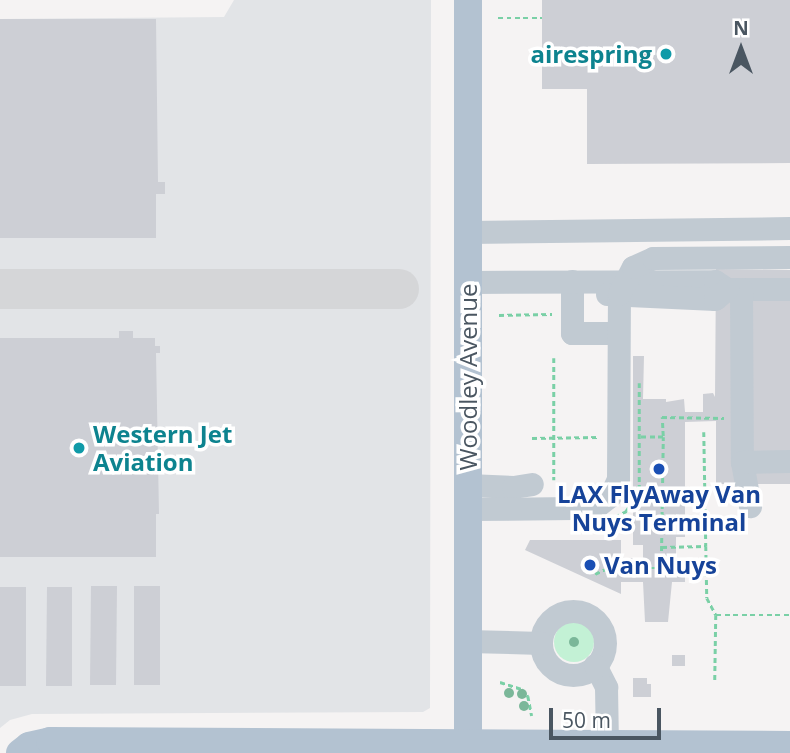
<!DOCTYPE html>
<style>
body{margin:0}
#map{position:relative;width:790px;height:753px;overflow:hidden;background:#f5f3f3;font-family:"Open Sans",sans-serif}
div>[style]{position:absolute}
.airport>*{inset:0;background:#e2e4e7}
.green>*{inset:0;background:#c3f1d5}
.round{border-radius:50%}
.taxiway>*{height:40px;margin:-20px;padding:0 20px;transform-origin:20px;border-radius:20px;background:#d5d6d8}
.building>*{inset:0;background:#cdcfd5}
.path>*{height:2.5px;margin-top:-1.25px;transform-origin:0;background:repeating-linear-gradient(90deg,#7ad0a6 0 5px,transparent 0 8.5px)}
.minor>*{height:23px;margin:-11.5px;padding:0 11.5px;transform-origin:11.5px;border-radius:11.5px;background:#c1cad2}
.minor>.ring{margin:-11.5px;padding:0;box-sizing:content-box;background:none;border:23px solid #c1cad2;border-radius:50%}
.major>*{height:28px;margin:-14px;padding:0 14px;transform-origin:14px;border-radius:14px;background:#b3c2d1}
.trees>*{width:10px;height:10px;margin:-5px;border-radius:50%;background:#7bb799}
.dots>*{width:19px;height:19px;translate:-50% -50%;box-sizing:border-box;border:4px solid #fff;border-radius:50%}
span{translate:-50% -50%;white-space:nowrap;text-align:center;line-height:1.15;-webkit-text-stroke:7px #fff;paint-order:stroke}
.culture-label{font-size:24px;color:#0d838f;font-weight:700}
.right{translate:-100% -50%;text-align:right}
.left{translate:0 -50%;text-align:left}
.street-label{font-size:24px;color:#4a5661}
.transit-label{font-size:24px;color:#164399;font-weight:700}
.north{position:absolute;left:706px;top:14px;width:70px;height:70px;-webkit-text-stroke:5px #fff;paint-order:stroke;rotate:0deg;font-size:19px;font-weight:700;line-height:28px;text-align:center;color:#4a5661}
.north::after{content:'';display:block;margin:auto;width:24px;height:32px;background:#4a5661;clip-path:polygon(50% 0,100% 100%,50% 72%,0 100%)}
.scale{position:absolute;left:549px;top:708px;width:112px;height:32px;box-sizing:border-box;border:4px solid #4a5661;border-top:0;padding-left:9px;font-size:21px;line-height:24px;white-space:nowrap;color:#4a5661;-webkit-text-stroke:5px #fff;paint-order:stroke}
</style>
<div id="map">
<div class="airport">
<div style="clip-path:polygon(234px 0,431px 0,430px 708px,423px 712px,32px 714px,10px 720px,0 728px,0 19px,224px 17px)"></div>
</div>
<div class="green">
<div class="round" style="left:554px;top:622px;width:40px;height:40px"></div>
</div>
<div class="taxiway">
<div style="left:0;top:289px;width:399px"></div>
</div>
<div class="building">
<div style="clip-path:polygon(542px 0,790px 0,790px 163px,587px 164px,587px 89px,542px 89px)"></div>
<div style="clip-path:polygon(0 19px,156px 19px,158px 182px,165px 182px,165px 194px,156px 194px,156px 238px,0 238px)"></div>
<div style="clip-path:polygon(716px 269px,790px 270px,790px 484px,716px 484px,716px 421px,685px 422px,685px 537px,676px 537px,676px 558px,685px 558px,685px 582px,672px 582px,668px 622px,645px 622px,643px 582px,621px 582px,621px 594px,525px 550px,530px 540px,621px 540px,621px 558px,643px 558px,643px 545px,633px 545px,633px 356px,644px 356px,643px 399px,666px 399px,666px 402px,684px 399px,685px 412px,703px 412px,703px 394px,713px 393px,715px 397px)"></div>
<div style="clip-path:polygon(119px 331px,133px 331px,133px 338px,155px 338px,155px 346px,160px 346px,160px 353px,156px 353px,159px 514px,156px 514px,156px 557px,0 557px,0 338px,119px 338px)"></div>
<div style="clip-path:polygon(91px 586px,117px 586px,116px 685px,90px 685px)"></div>
<div style="clip-path:polygon(134px 586px,160px 586px,160px 685px,134px 685px)"></div>
<div style="clip-path:polygon(0 587px,26px 587px,26px 686px,0 686px)"></div>
<div style="clip-path:polygon(47px 587px,72px 587px,72px 686px,46px 686px)"></div>
<div style="clip-path:polygon(672px 655px,685px 655px,685px 666px,672px 666px)"></div>
<div style="clip-path:polygon(633px 678px,647px 678px,647px 684px,651px 684px,651px 697px,633px 697px)"></div>
</div>
<div class="path">
<div style="left:498px;top:18px;width:44px"></div>
<div style="left:499px;top:315px;width:53px;rotate:-1.1deg"></div>
<div style="left:554px;top:358px;width:122px;rotate:90deg"></div>
<div style="left:704px;top:432px;width:114px;rotate:89deg"></div>
<div style="left:663px;top:436px;width:19px;rotate:-93deg"></div>
<div style="left:662px;top:417px;width:62px;rotate:0.9deg"></div>
<div style="left:532px;top:438px;width:67px;rotate:-0.9deg"></div>
<div style="left:639px;top:490px;width:23px"></div>
<div style="left:600px;top:525px;width:30px;rotate:-28deg"></div>
<div style="left:626px;top:511px;width:25px;rotate:-58deg"></div>
<div style="left:639px;top:490px;width:107px;rotate:-90deg"></div>
<div style="left:662px;top:547px;width:44px;rotate:-1.3deg"></div>
<div style="left:706px;top:546px;width:52px;rotate:88.9deg"></div>
<div style="left:707px;top:598px;width:19px;rotate:62deg"></div>
<div style="left:716px;top:615px;width:67px;rotate:90.9deg"></div>
<div style="left:595px;top:574px;width:14px;rotate:-25deg"></div>
<div style="left:608px;top:568px;width:53px"></div>
<div style="left:661px;top:568px;width:131px;rotate:-89.1deg"></div>
<div style="left:663px;top:437px;width:23px;rotate:180deg"></div>
<div style="left:716px;top:615px;width:74px"></div>
<div style="left:500px;top:682px;width:22px;rotate:18deg"></div>
<div style="left:521px;top:689px;width:10px;rotate:45deg"></div>
<div style="left:528px;top:696px;width:20px;rotate:79deg"></div>
</div>
<div class="minor">
<div style="left:468px;top:232px;width:322px;rotate:-0.7deg"></div>
<div style="left:572px;top:281px;width:52px;rotate:90deg"></div>
<div style="left:572px;top:333px;width:46px"></div>
<div style="left:468px;top:282px;width:247px;rotate:-0.2deg"></div>
<div style="left:715px;top:281px;width:14px;rotate:34deg"></div>
<div style="left:727px;top:289px;width:63px"></div>
<div style="left:741px;top:289px;width:173px;rotate:89.7deg"></div>
<div style="left:742px;top:462px;width:45px;rotate:79.7deg"></div>
<div style="left:607px;top:294px;width:108px;rotate:2.7deg"></div>
<div style="left:715px;top:299px;width:16px;rotate:-40deg"></div>
<div style="left:742px;top:462px;width:48px;rotate:-1.2deg"></div>
<div style="left:468px;top:485px;width:45px;rotate:2.5deg"></div>
<div style="left:513px;top:487px;width:19px;rotate:-9deg"></div>
<div style="left:468px;top:509px;width:106px;rotate:-0.5deg"></div>
<div style="left:574px;top:508px;width:23px;rotate:-5deg"></div>
<div style="left:597px;top:506px;width:16px;rotate:-38deg"></div>
<div style="left:610px;top:496px;width:19px;rotate:-65deg"></div>
<div style="left:618px;top:479px;width:185px;rotate:-89.7deg"></div>
<div style="left:619px;top:294px;width:30px;rotate:-63deg"></div>
<div style="left:633px;top:267px;width:22px;rotate:-24deg"></div>
<div style="left:653px;top:258px;width:137px;rotate:-0.4deg"></div>
<div class="ring" style="left:541px;top:611px;width:41px;height:41px"></div>
<div style="left:467px;top:641px;width:74px;rotate:1.5deg"></div>
<div style="left:595px;top:665px;width:25px;rotate:63deg"></div>
<div style="left:606px;top:687px;width:57px;rotate:89deg"></div>
</div>
<div class="major">
<div style="left:468px;top:0;width:753px;rotate:90deg"></div>
<div style="left:20px;top:753px;width:11px;rotate:-38deg"></div>
<div style="left:29px;top:746px;width:22px;rotate:-13deg"></div>
<div style="left:50px;top:741px;width:740px;rotate:0.31deg"></div>
</div>
<div class="trees">
<div style="left:574px;top:642px"></div>
<div style="left:509px;top:693px"></div>
<div style="left:522px;top:694px"></div>
<div style="left:524px;top:706px"></div>
</div>
<div class="dots">
<div style="left:666px;top:54px;background:#0f9aa8"></div>
<div style="left:79px;top:448px;background:#0f9aa8"></div>
<div style="left:659px;top:469px;background:#1a4fb4"></div>
<div style="left:590px;top:565px;background:#1a4fb4"></div>
</div>
<div class="culture-label">
<span class="right" style="left:652px;top:54px">airespring</span>
<span class="left" style="left:93px;top:448px">Western Jet<br>Aviation</span>
</div>
<div class="street-label">
<span style="left:468px;top:377px;rotate:-90deg">Woodley Avenue</span>
</div>
<div class="transit-label">
<span style="left:659px;top:508px">LAX FlyAway Van<br>Nuys Terminal</span>
<span class="left" style="left:604px;top:565px">Van Nuys</span>
</div>
<div class="north">N</div>
<div class="scale">50 m</div>
</div>
